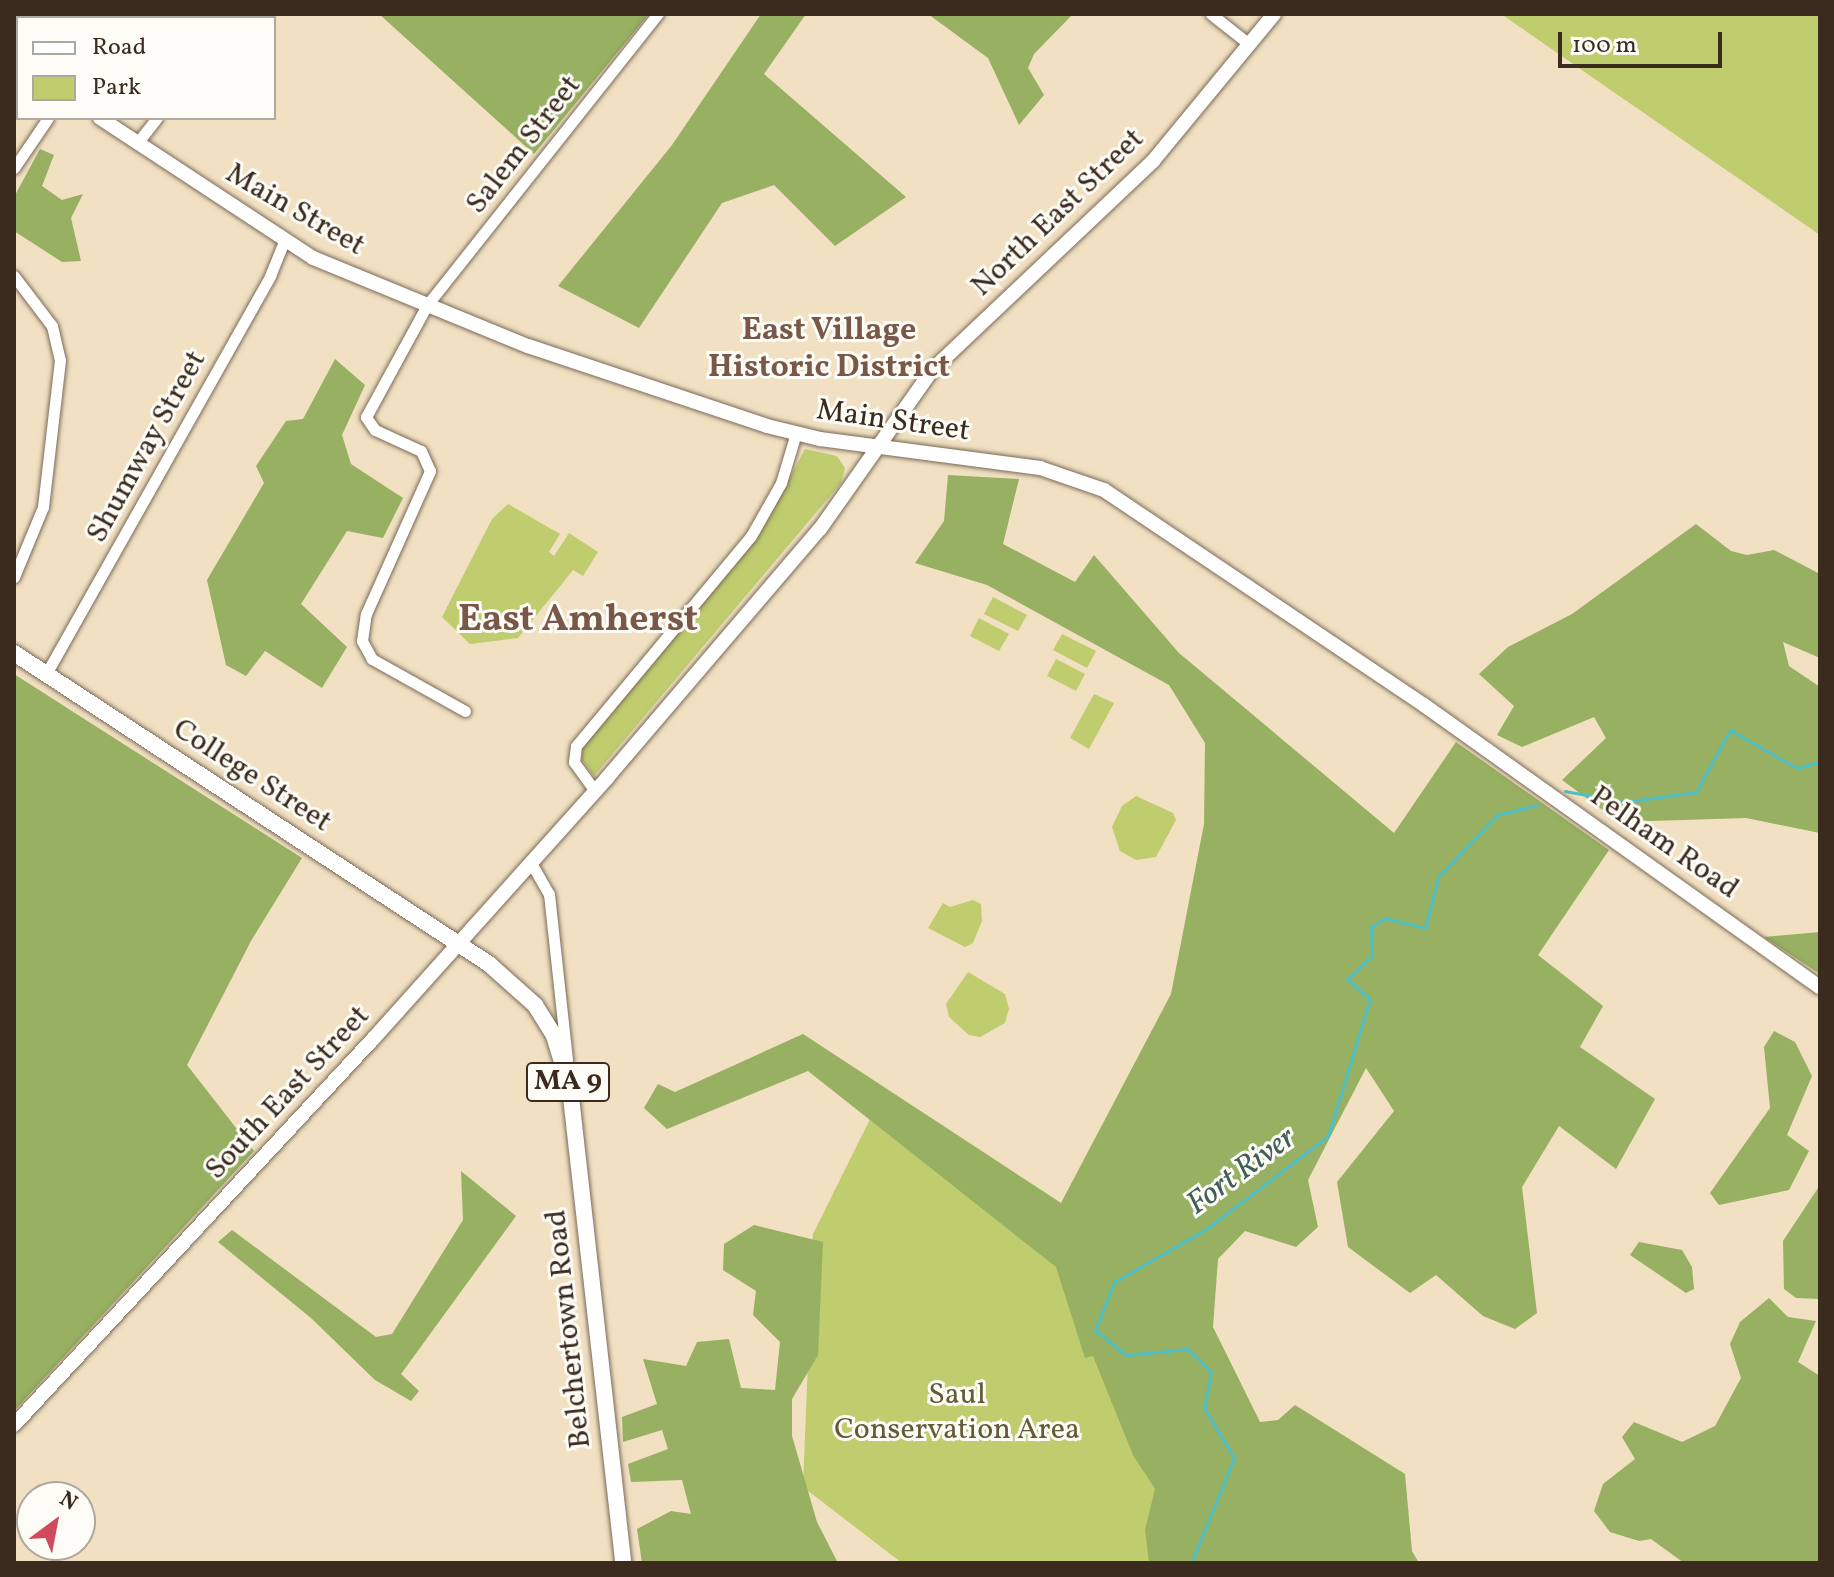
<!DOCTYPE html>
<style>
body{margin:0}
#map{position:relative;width:1834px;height:1577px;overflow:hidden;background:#f1e0c2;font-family:Vollkorn,serif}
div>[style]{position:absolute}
.green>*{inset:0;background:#bfcd6f}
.forest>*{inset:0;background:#97b062}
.stream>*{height:3px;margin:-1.5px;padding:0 1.5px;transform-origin:1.5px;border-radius:1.5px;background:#50bfc5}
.roads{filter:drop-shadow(0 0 2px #7b6a57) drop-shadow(0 0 2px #7b6a57)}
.minor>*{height:11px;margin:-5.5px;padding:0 5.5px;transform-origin:5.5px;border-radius:5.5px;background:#fff}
.major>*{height:14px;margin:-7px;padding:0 7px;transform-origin:7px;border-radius:7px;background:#fff}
.highway>*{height:16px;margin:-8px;padding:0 8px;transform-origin:8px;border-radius:8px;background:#fff}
span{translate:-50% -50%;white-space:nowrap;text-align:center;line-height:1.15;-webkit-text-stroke:6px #fdfcf7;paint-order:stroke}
.shield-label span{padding:2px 6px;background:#fdfcf7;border:2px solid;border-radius:6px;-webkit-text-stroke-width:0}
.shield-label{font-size:28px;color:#3b2a1e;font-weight:700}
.street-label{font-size:30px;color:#3b2a1e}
.park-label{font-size:30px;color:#635b36}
.neighbourhood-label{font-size:32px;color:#795847;font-weight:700}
.water-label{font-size:32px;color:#425e58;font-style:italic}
.district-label{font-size:38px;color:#795847;font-weight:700}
.frame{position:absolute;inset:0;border:16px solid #3b2a1e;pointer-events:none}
.legend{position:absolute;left:16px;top:16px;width:260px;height:104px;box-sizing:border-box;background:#fdfcf7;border:2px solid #afa8a0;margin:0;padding:10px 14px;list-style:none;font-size:24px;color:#3b2a1e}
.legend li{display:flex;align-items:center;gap:16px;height:40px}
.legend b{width:40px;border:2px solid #afa8a0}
.north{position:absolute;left:16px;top:1481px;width:80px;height:80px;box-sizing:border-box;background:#fdfcf7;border:2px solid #afa8a0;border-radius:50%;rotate:32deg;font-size:22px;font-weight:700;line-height:32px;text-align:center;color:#3b2a1e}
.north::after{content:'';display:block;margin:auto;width:28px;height:36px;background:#d1495b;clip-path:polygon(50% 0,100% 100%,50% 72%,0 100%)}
.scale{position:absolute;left:1558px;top:32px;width:164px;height:36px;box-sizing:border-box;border:4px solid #3b2a1e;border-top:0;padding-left:10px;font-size:24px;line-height:28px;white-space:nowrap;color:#3b2a1e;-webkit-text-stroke:6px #fdfcf7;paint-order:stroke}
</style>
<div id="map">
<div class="green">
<div style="clip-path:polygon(1501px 14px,1820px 14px,1820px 235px)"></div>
<div style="clip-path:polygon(805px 449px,837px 456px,845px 468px,841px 483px,594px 776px,582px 760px,582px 746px,778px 500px)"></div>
<div style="clip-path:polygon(508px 504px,560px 534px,549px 552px,554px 556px,569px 533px,598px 552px,583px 576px,573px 570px,518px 638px,470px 644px,442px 617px,492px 519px)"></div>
<div style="clip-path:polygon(993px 597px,1027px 615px,1018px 631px,984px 614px)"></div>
<div style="clip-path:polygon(979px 618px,1009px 634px,999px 651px,970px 636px)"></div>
<div style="clip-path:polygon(1062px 634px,1096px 651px,1087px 668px,1053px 650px)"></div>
<div style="clip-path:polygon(1056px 659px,1085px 674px,1076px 691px,1047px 676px)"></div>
<div style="clip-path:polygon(1094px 694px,1114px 703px,1089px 749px,1070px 738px)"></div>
<div style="clip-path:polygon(1136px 796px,1173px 813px,1176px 820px,1156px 857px,1136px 860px,1120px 851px,1112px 827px,1122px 806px)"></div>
<div style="clip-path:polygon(973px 900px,981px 904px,982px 921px,973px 943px,965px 947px,928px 928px,943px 903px,950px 907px)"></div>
<div style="clip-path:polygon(968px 972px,1005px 994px,1009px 1009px,1005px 1023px,980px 1037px,969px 1035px,949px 1017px,946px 1004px)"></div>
<div style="clip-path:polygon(877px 1105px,1006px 1200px,1223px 1480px,1173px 1563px,902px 1563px,803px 1487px,813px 1234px)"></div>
</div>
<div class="forest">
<div style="clip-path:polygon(379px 14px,649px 14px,534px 154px)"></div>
<div style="clip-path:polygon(761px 14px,806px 14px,764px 74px,906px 197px,835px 246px,774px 185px,722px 203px,639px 328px,558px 286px,672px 145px)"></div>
<div style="clip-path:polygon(928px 14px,1073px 14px,1034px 54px,1028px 68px,1044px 95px,1019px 125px,988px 58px)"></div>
<div style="clip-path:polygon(40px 149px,54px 155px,42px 186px,62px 200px,83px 194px,71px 218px,81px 261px,62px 262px,14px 231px,14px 197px)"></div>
<div style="clip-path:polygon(335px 359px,365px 385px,342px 435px,351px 464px,403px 498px,383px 538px,347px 531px,301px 604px,347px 647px,322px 688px,265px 651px,246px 676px,226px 665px,207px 580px,264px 483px,256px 466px,286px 421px,303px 419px)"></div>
<div style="clip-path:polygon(948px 475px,1019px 479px,1003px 544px,1075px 582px,1094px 555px,1179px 653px,1394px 833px,1456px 742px,1609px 850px,1538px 955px,1603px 1006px,1580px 1047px,1655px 1099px,1616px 1169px,1559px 1126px,1522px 1187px,1537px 1313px,1515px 1329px,1483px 1316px,1436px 1275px,1410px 1293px,1348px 1247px,1337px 1182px,1394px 1111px,1366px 1068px,1308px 1180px,1318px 1227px,1296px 1247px,1245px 1231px,1218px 1259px,1213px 1327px,1260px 1422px,1278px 1420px,1295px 1405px,1405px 1474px,1412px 1551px,1419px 1563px,1149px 1563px,1145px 1530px,1155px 1489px,1133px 1455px,1093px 1356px,1085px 1358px,1056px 1267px,808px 1071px,667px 1129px,644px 1108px,658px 1084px,675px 1092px,803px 1034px,1061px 1203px,1171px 994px,1204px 824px,1205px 743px,1169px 685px,987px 585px,915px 563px,944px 521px)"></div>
<div style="clip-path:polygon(1696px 524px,1731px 551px,1747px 555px,1774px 550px,1820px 574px,1820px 658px,1783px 642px,1789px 666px,1820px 687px,1820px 833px,1746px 818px,1619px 822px,1562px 780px,1606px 738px,1594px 717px,1522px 747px,1497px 735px,1514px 706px,1479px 674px,1508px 647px,1572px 614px)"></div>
<div style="clip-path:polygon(14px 674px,302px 858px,251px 941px,187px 1065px,254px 1151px,14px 1411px)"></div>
<div style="clip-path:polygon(1820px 932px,1820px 974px,1764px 937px)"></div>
<div style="clip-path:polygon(1774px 1031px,1795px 1042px,1812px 1076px,1787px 1135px,1809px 1151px,1789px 1190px,1719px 1205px,1710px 1193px,1770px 1108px,1764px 1047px)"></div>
<div style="clip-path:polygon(461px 1171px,516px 1216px,401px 1374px,419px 1391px,411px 1401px,375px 1380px,311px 1318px,218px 1242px,232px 1230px,376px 1337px,392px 1334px,463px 1220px)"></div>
<div style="clip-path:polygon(1820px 1185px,1820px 1299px,1796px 1298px,1784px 1289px,1783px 1241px)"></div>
<div style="clip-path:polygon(754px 1225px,823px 1242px,818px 1355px,792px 1399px,792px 1436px,817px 1522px,838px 1563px,642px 1563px,637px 1529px,671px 1511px,691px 1514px,682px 1480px,631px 1482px,628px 1464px,668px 1449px,662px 1430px,623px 1442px,622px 1417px,657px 1404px,643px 1359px,686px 1366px,697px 1342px,729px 1339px,741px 1388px,775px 1390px,780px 1342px,753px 1315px,756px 1291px,723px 1270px,724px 1244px)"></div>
<div style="clip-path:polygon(1639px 1242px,1682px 1250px,1692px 1267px,1694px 1289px,1686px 1293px,1630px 1255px)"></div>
<div style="clip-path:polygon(1769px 1298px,1788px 1317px,1816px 1321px,1798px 1362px,1820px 1376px,1820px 1563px,1684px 1563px,1651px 1539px,1639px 1541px,1610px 1532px,1594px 1511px,1603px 1484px,1635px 1459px,1622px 1437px,1634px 1422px,1682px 1442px,1715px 1426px,1741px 1378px,1730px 1344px,1740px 1322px)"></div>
</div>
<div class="stream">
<div style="left:1565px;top:791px;width:60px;rotate:10.6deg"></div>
<div style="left:1624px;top:802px;width:73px;rotate:-7.9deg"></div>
<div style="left:1696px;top:792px;width:71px;rotate:-61.3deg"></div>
<div style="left:1730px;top:730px;width:77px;rotate:29.6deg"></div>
<div style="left:1797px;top:768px;width:24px;rotate:-15deg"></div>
<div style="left:1191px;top:1563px;width:113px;rotate:-67.7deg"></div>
<div style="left:1234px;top:1458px;width:58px;rotate:-121deg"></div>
<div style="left:1204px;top:1408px;width:37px;rotate:-79deg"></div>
<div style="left:1211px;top:1372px;width:33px;rotate:-136deg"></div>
<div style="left:1187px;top:1349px;width:61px;rotate:174.4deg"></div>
<div style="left:1126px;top:1355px;width:40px;rotate:-141deg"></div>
<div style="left:1095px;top:1330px;width:52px;rotate:-68.4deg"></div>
<div style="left:1114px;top:1282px;width:106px;rotate:-29.9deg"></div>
<div style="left:1206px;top:1229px;width:153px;rotate:-37.3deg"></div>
<div style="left:1328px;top:1136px;width:143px;rotate:-73deg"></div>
<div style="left:1370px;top:999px;width:30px;rotate:-139deg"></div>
<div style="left:1347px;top:979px;width:34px;rotate:-43deg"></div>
<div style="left:1372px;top:956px;width:29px;rotate:-92deg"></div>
<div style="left:1371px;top:927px;width:17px;rotate:-33deg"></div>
<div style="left:1385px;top:918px;width:41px;rotate:14deg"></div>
<div style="left:1425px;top:928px;width:53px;rotate:-75.7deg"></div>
<div style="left:1438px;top:877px;width:86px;rotate:-46.4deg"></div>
<div style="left:1497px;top:815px;width:41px;rotate:-14deg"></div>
</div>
<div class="roads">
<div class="minor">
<div style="left:1211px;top:14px;width:48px;rotate:38.3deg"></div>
<div style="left:237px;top:18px;width:5px;rotate:-53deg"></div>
<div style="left:138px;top:142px;width:31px;rotate:-52deg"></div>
<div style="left:14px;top:168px;width:60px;rotate:-55.8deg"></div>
<div style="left:14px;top:276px;width:63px;rotate:52.8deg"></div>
<div style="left:52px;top:326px;width:35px;rotate:77deg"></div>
<div style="left:60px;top:360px;width:148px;rotate:96.6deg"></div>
<div style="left:43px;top:507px;width:76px;rotate:112.5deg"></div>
<div style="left:46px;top:674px;width:457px;rotate:-60.6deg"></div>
<div style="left:270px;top:276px;width:38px;rotate:-68deg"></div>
<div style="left:465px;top:711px;width:107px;rotate:-150.8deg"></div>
<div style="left:372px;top:659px;width:21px;rotate:-119deg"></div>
<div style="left:362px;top:641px;width:27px;rotate:-82deg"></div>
<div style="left:366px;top:614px;width:157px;rotate:-65.9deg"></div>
<div style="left:430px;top:471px;width:22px;rotate:-114deg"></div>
<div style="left:421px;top:451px;width:51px;rotate:-155.5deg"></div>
<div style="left:375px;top:430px;width:16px;rotate:-125deg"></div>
<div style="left:366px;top:417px;width:128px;rotate:-61.4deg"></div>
<div style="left:427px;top:305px;width:372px;rotate:-51.6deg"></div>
<div style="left:595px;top:791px;width:36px;rotate:-126deg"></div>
<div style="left:574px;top:762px;width:16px;rotate:-83deg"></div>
<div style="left:576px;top:746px;width:273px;rotate:-50.2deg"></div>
<div style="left:751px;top:536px;width:61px;rotate:-60.5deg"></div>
<div style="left:781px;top:483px;width:52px;rotate:-73.3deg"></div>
<div style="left:531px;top:863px;width:36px;rotate:60deg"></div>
<div style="left:549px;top:894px;width:167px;rotate:83.8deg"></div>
</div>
<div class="major">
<div style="left:14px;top:60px;width:5px;rotate:37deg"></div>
<div style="left:100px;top:118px;width:255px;rotate:33.3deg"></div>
<div style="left:313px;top:258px;width:232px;rotate:22.3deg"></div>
<div style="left:528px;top:346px;width:252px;rotate:18.5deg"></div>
<div style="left:767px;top:426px;width:55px;rotate:13.8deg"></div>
<div style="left:820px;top:439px;width:222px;rotate:7.5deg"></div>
<div style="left:1040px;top:468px;width:68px;rotate:19deg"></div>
<div style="left:1104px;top:490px;width:386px;rotate:33.9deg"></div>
<div style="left:1424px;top:705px;width:486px;rotate:35.5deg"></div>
<div style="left:14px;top:1425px;width:527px;rotate:-47.08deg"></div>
<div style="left:373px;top:1039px;width:351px;rotate:-48.1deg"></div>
<div style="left:607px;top:778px;width:328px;rotate:-49.5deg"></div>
<div style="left:820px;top:529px;width:194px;rotate:-54.8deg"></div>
<div style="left:932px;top:370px;width:304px;rotate:-43.4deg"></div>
<div style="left:1153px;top:161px;width:190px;rotate:-50.5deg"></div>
</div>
<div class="highway">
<div style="left:14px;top:653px;width:568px;rotate:33.21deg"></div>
<div style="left:489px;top:964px;width:62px;rotate:41.7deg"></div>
<div style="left:535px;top:1005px;width:36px;rotate:58deg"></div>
<div style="left:554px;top:1036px;width:54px;rotate:72.9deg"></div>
<div style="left:570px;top:1088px;width:478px;rotate:83.6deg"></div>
</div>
</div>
<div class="shield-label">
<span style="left:568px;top:1082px">MA 9</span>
</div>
<div class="street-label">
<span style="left:524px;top:145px;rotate:-52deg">Salem Street</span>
<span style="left:295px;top:210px;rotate:30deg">Main Street</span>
<span style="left:1058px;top:213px;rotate:-44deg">North East Street</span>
<span style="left:893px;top:421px;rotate:8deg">Main Street</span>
<span style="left:147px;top:447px;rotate:-61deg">Shumway Street</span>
<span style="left:252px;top:776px;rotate:33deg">College Street</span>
<span style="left:1664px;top:843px;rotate:35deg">Pelham Road</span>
<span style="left:288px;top:1093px;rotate:-47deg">South East Street</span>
<span style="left:569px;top:1329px;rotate:-96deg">Belchertown Road</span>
</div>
<div class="park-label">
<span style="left:957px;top:1412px">Saul<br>Conservation Area</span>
</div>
<div class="neighbourhood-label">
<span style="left:829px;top:350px">East Village<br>Historic District</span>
</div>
<div class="water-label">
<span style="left:1242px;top:1172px;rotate:-36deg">Fort River</span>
</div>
<div class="district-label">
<span style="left:578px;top:621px">East Amherst</span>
</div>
<div class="frame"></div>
<ul class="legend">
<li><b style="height:10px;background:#fff"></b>Road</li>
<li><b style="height:22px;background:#bfcd6f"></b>Park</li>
</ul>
<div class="north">N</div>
<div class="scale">100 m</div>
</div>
